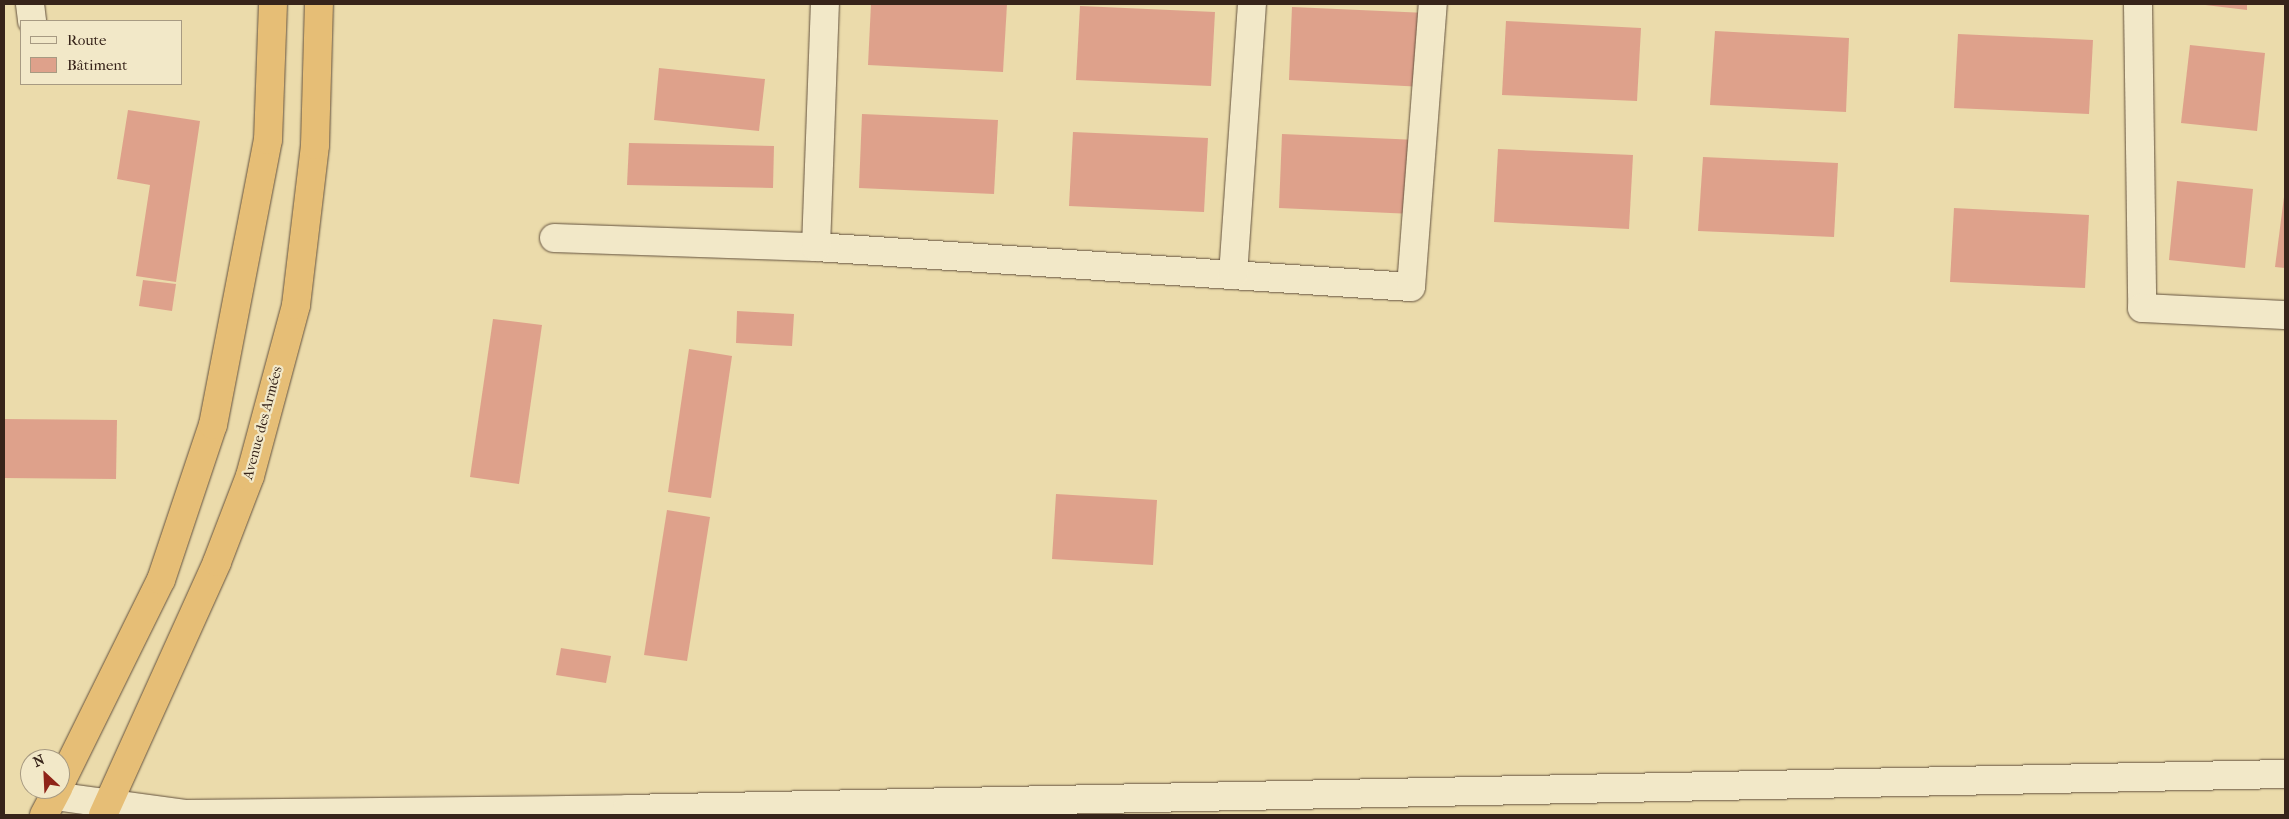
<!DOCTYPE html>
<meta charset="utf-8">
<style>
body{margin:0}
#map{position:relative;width:2289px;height:819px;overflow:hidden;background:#ebdbab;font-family:"IM FELL French Canon",serif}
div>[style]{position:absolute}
.building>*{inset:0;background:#dea18b}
.roads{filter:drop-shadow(0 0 1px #64523e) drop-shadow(0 0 1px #64523e)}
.minor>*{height:28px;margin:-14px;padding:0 14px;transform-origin:14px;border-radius:14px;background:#f2e8c8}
.highway>*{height:28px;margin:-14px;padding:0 14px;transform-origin:14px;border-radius:14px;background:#e6be76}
span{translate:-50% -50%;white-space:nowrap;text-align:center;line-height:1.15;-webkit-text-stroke:4.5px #f2e8c8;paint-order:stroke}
.street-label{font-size:14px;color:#37241a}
.frame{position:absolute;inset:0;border:5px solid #37241a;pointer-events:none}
.legend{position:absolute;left:20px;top:20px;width:162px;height:65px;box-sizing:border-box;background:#f2e8c8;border:1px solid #a79a82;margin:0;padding:6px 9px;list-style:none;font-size:15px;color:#37241a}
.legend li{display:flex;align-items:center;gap:10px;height:25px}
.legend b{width:25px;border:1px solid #a79a82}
.north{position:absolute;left:20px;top:749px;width:50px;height:50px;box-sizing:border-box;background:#f2e8c8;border:1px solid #a79a82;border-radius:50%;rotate:335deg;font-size:14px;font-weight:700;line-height:20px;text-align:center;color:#37241a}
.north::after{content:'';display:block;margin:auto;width:18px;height:22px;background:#8f2418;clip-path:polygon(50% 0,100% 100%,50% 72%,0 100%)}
</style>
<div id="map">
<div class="building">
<div style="clip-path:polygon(871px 4px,1007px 4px,1003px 72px,868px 65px)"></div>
<div style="clip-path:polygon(2197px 4px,2247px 4px,2247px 10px)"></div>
<div style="clip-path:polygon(1080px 6px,1215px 12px,1211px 86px,1076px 80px)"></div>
<div style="clip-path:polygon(1292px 7px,1427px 13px,1424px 87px,1289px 80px)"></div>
<div style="clip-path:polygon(1506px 21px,1641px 28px,1637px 101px,1502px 95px)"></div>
<div style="clip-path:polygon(1715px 31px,1849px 38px,1846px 112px,1710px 105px)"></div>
<div style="clip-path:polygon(1958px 34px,2093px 40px,2089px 114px,1954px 108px)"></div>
<div style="clip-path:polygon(2190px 45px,2265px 53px,2257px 131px,2181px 123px)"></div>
<div style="clip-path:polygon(659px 68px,765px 79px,759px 131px,654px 120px)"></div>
<div style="clip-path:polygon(128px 110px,200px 121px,176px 282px,136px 276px,150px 185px,117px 179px)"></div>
<div style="clip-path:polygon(862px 114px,998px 120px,994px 194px,859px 188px)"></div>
<div style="clip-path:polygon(1073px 132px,1208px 138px,1204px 212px,1069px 206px)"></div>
<div style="clip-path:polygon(1282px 134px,1418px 140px,1413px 214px,1279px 208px)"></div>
<div style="clip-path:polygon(629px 143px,774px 146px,773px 188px,627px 185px)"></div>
<div style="clip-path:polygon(1498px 149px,1633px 155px,1629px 229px,1494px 222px)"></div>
<div style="clip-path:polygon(1703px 157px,1838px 163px,1834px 237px,1698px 231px)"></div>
<div style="clip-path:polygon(2177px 181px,2253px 189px,2245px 268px,2169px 260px)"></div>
<div style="clip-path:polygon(2285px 189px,2285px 268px,2275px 267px)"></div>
<div style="clip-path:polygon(1954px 208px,2089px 215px,2085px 288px,1950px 282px)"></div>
<div style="clip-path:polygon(143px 280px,176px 284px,172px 311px,139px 306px)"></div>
<div style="clip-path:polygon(737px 311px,794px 314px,792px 346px,736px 343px)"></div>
<div style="clip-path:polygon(493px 319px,542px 325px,519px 484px,470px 477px)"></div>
<div style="clip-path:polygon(689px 349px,732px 356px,711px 498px,668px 492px)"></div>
<div style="clip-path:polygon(4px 419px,117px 420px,116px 479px,4px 478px)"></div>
<div style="clip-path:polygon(1056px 494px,1157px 500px,1153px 565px,1052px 559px)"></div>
<div style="clip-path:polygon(667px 510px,710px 517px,687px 661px,644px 655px)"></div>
<div style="clip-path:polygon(561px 648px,611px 656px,606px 683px,556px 675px)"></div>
</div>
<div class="roads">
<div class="minor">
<div style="left:30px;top:4px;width:17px;rotate:83deg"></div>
<div style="left:2138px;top:4px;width:304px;rotate:89.2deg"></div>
<div style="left:2142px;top:308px;width:143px;rotate:2.8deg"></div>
<div style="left:554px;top:238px;width:262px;rotate:2deg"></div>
<div style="left:816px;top:247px;width:596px;rotate:3.85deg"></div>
<div style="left:1411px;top:287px;width:284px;rotate:-85.6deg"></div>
<div style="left:816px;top:247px;width:243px;rotate:-87.9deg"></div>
<div style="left:1233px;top:275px;width:272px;rotate:-86deg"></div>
<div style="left:54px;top:796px;width:132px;rotate:7.8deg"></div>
<div style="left:185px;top:814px;width:442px;rotate:-0.6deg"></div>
<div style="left:627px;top:809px;width:1658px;rotate:-1.21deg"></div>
</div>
<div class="highway">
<div style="left:60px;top:784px;width:228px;rotate:-63.7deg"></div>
<div style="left:161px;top:580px;width:163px;rotate:-71.5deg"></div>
<div style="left:213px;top:425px;width:290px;rotate:-79.1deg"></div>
<div style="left:268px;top:140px;width:136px;rotate:-87.9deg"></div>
<div style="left:44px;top:815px;width:30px;rotate:-62deg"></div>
<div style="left:103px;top:815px;width:277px;rotate:-65.7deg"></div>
<div style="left:217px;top:562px;width:92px;rotate:-69deg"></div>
<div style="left:250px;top:476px;width:177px;rotate:-74.9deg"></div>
<div style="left:296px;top:305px;width:161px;rotate:-83.2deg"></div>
<div style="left:315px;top:145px;width:141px;rotate:-88.4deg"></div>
</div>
</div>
<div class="street-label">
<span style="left:263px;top:423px;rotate:-75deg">Avenue des Armées</span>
</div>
<div class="frame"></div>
<ul class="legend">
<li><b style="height:6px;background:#f2e8c8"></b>Route</li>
<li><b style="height:14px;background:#dea18b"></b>Bâtiment</li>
</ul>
<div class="north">N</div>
</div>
